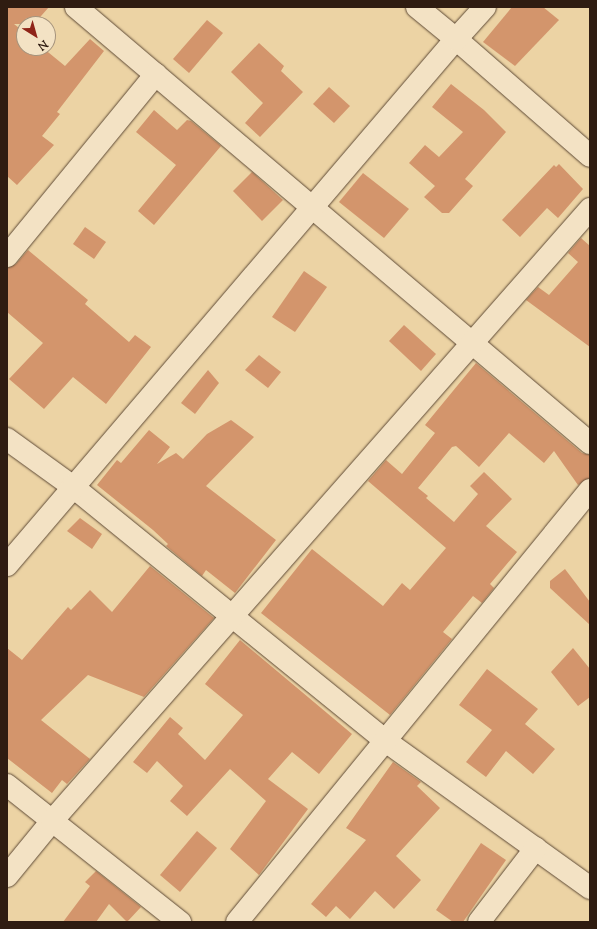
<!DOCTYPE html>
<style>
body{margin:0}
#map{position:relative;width:597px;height:929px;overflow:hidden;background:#ecd3a4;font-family:"Sorts Mill Goudy",serif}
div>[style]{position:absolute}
.building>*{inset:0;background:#d3956c}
.roads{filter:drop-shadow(0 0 1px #5e4a36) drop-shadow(0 0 1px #5e4a36)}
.street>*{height:22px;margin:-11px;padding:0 11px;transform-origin:11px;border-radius:11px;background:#f3e2c4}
.secondary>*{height:22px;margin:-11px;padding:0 11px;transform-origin:11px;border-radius:11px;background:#f3e2c4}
span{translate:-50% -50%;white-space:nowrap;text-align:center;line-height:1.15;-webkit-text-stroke:3.5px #f3e2c4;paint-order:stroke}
.frame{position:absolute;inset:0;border:8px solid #2f1c11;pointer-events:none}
.north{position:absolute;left:16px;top:16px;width:40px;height:40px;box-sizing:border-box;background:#f3e2c4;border:1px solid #a5937c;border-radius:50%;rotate:143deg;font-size:11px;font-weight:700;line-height:16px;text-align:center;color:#2f1c11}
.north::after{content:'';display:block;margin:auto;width:14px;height:18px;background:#8f2418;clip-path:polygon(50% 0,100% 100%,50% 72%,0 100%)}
</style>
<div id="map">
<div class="building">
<div style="clip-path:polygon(7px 7px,49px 7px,34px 24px,14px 24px,24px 32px,24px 48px,43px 48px,65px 66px,90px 39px,104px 51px,57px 112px,60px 114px,42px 136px,54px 145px,17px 185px,7px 176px)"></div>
<div style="clip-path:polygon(512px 7px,543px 7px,559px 20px,515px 66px,483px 42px)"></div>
<div style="clip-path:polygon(207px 20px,223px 33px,189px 73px,173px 59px)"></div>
<div style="clip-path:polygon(259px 43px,284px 66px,281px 71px,303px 92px,260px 137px,245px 123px,263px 103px,231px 72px)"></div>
<div style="clip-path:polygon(451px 84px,484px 110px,506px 132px,465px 179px,473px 186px,449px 213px,442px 213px,424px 197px,435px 186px,409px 163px,425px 145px,439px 157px,463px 132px,432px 107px)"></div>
<div style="clip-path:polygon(329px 87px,350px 106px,334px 123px,313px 104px)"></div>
<div style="clip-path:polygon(154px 110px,177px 130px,187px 120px,191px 121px,221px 146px,154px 225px,138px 211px,176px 165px,136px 132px)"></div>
<div style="clip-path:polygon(559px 164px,583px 189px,558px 218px,547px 208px,520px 237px,502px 220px,554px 165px,556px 167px)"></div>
<div style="clip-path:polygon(252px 172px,283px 200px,262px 221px,233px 191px)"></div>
<div style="clip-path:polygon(363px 173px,409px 209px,384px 238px,339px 202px)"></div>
<div style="clip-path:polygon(85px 227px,106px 242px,94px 259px,73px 244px)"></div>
<div style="clip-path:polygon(581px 238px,590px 246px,590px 347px,526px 300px,538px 287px,549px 295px,578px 262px,568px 253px)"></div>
<div style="clip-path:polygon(28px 250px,88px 300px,85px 304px,129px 342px,135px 335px,151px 347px,106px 404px,73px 377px,44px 409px,9px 379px,43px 343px,7px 312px,7px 268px,16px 264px)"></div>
<div style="clip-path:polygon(304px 271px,327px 287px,295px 332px,272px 317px)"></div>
<div style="clip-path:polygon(404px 325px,436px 354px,421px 371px,389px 341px)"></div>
<div style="clip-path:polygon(259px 355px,281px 372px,268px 388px,245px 370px)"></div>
<div style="clip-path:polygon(476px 363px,582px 453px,590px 455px,590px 478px,578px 485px,554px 451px,544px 463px,509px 433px,479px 467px,456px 446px,452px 447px,418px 488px,428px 496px,426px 498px,454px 522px,478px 494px,470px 486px,484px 472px,512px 499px,486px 526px,517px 552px,490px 584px,494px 588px,482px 603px,473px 596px,443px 632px,452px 639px,390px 715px,261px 613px,312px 549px,383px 606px,402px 583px,410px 590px,446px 548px,368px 481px,386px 460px,402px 474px,435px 433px,425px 425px)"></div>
<div style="clip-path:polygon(208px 370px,219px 383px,195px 414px,181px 403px)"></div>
<div style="clip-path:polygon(231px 420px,254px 437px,206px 486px,276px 540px,235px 593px,206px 570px,202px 576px,166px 546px,168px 544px,153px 530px,97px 485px,117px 460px,121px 463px,149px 430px,170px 447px,157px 464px,176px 453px,183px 459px,207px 434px)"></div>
<div style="clip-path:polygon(80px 518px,102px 534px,92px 549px,67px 531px)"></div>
<div style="clip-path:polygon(150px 566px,214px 618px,144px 697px,88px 675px,41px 720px,90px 759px,67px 784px,62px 780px,52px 793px,7px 758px,7px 648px,22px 660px,68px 607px,71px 610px,90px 590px,112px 612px)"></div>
<div style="clip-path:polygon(565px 569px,590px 602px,590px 625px,550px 588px,550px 581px)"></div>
<div style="clip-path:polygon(240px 640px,352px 734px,319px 774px,292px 752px,268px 779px,308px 809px,259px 875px,230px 849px,266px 801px,230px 769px,187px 816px,170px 801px,183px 786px,157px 761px,147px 773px,133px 762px,170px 717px,183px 728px,178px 734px,205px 760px,243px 715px,205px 684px)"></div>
<div style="clip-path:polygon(573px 648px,590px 669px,590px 697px,578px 706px,551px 672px)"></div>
<div style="clip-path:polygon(487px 669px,538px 709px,525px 724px,555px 749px,533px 774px,506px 751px,486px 777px,466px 762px,492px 730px,459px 705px)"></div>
<div style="clip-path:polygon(393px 762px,421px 782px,417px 786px,440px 808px,396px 856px,421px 880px,394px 909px,375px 891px,350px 919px,336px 906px,326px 917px,311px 904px,366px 840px,346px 828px)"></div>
<div style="clip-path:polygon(197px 831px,217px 848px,180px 892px,160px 875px)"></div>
<div style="clip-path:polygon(481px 843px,506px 860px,463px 922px,453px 922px,436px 910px)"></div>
<div style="clip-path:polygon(96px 871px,141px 907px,127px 922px,109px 904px,96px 922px,63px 922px,90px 886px,85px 882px)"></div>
</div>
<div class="roads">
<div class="street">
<div style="left:76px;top:7px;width:674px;rotate:40.31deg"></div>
<div style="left:7px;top:256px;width:235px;rotate:-50.7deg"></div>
<div style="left:7px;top:439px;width:80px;rotate:35.9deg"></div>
<div style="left:72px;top:486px;width:406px;rotate:39.1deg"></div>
<div style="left:387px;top:742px;width:250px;rotate:35.7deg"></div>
<div style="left:7px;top:565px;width:692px;rotate:-49.52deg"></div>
<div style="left:456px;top:39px;width:178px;rotate:41.1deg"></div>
<div style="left:7px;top:785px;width:221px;rotate:38.4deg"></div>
<div style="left:7px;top:876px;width:71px;rotate:-50.7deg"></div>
<div style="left:52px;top:821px;width:815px;rotate:-48.68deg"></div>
<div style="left:237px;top:922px;width:558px;rotate:-50.75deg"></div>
<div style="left:479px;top:922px;width:93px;rotate:-52.4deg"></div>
</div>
<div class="secondary">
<div style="left:417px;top:7px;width:50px;rotate:39.4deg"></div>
<div style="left:456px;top:39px;width:43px;rotate:-47.8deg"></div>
</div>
</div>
<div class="frame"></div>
<div class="north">N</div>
</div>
